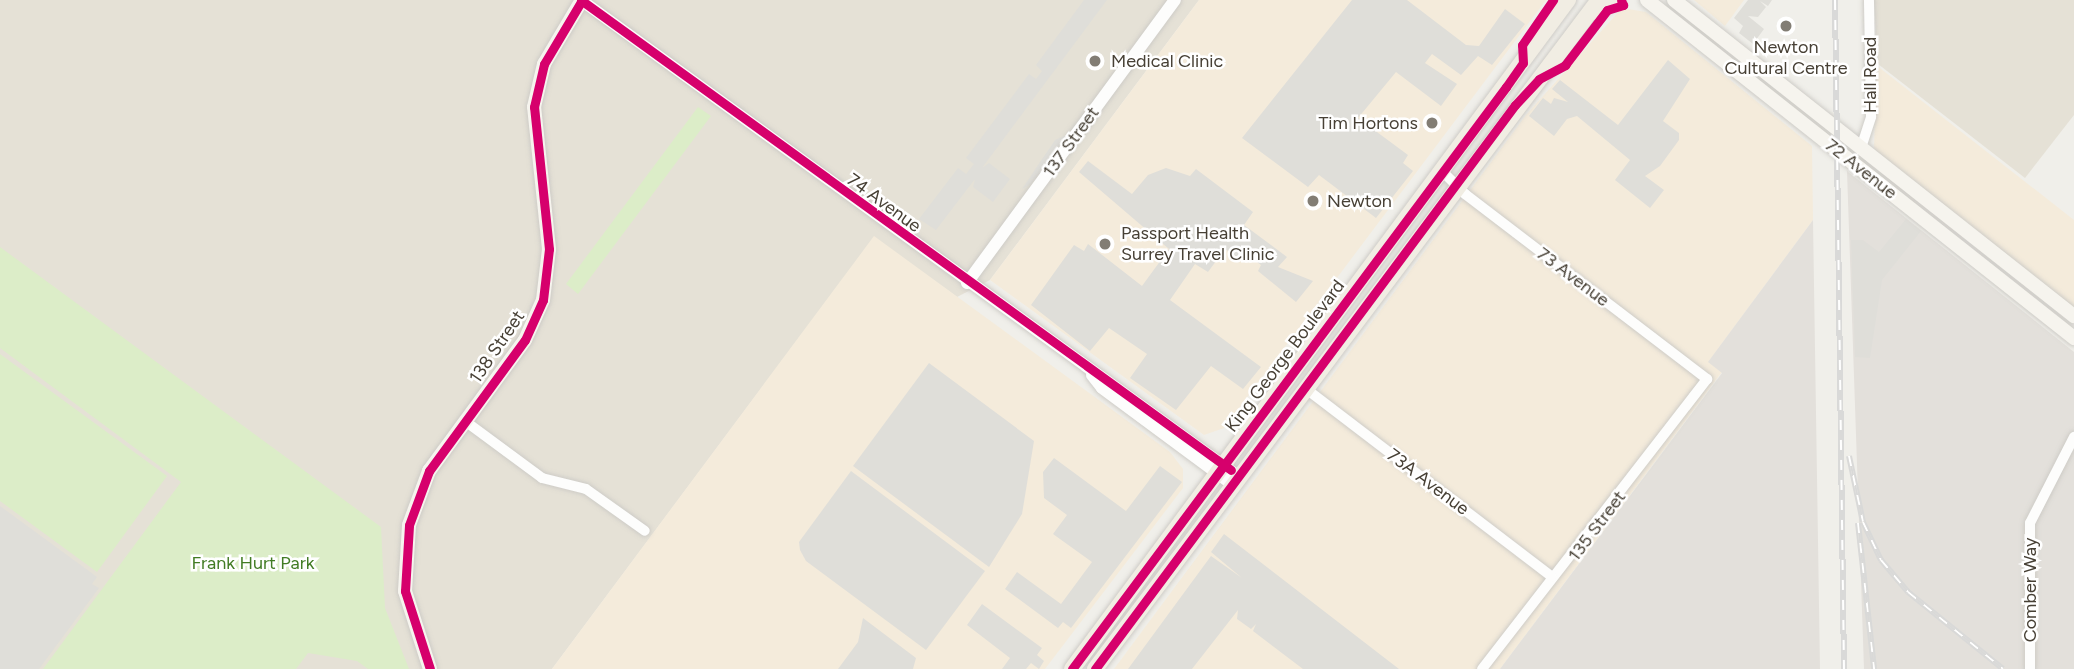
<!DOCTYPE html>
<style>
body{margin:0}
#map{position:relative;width:2074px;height:669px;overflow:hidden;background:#f0efea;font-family:Figtree,sans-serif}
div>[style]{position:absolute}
.residential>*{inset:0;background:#e5e1d6}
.commercial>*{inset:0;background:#f4ebdb}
.industrial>*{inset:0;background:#e3e0db}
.green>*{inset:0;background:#dcedc8}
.parking>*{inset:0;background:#dfded9}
.roads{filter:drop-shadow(0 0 2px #ceccc7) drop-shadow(0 0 2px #ceccc7)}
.minor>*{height:10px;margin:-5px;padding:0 5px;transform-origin:5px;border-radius:5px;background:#fdfdfc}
.tertiary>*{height:12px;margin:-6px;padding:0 6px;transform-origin:6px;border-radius:6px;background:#fdfdfc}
.secondary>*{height:14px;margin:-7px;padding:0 7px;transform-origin:7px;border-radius:7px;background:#f6f4ee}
.primary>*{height:16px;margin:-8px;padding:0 8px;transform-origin:8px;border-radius:8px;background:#f1ede3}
.rail>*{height:6px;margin-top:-3px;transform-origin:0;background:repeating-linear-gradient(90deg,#fff 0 10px,#d9d9d8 0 20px);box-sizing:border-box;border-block:2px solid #d9d9d8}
.cycleway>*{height:9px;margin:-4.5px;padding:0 4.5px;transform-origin:4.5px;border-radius:4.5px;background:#d6006c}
.dots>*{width:19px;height:19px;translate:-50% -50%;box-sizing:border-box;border:4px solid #fff;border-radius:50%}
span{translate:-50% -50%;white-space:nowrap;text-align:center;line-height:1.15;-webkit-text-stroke:5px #fff;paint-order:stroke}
.poi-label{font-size:18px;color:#474035}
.left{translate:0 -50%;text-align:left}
.right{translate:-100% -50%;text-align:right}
.street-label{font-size:18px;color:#474035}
.park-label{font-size:18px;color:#427c24}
</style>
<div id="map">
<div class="residential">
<div style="clip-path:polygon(0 0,1199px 0,990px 280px,957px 297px,874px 237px,552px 669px,0 669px)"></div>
<div style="clip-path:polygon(1874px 0,2074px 0,2074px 115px,2025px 178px,1878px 64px)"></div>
</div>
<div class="commercial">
<div style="clip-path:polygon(1199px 0,1546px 0,1224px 428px,1204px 435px,990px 280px)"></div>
<div style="clip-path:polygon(1694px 0,1744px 0,1725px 26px)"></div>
<div style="clip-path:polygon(1622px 8px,1646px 12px,1812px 146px,1813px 220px,1709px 361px,1722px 372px,1500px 669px,1114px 669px,1526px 115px)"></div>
<div style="clip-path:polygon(1876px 65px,2074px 220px,2074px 312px,1874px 152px)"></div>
<div style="clip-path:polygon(874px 236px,1170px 452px,1183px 469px,1183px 488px,1045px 669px,552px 669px)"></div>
</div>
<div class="industrial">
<div style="clip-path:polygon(1847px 171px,2074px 352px,2074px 669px,1864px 669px)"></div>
<div style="clip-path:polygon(1813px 220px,1820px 669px,1500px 669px,1722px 373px,1708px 362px)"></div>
</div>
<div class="green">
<div style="clip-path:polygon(698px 107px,711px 116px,578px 294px,566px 284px)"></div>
<div style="clip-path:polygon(0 247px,381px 527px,385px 608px,409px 669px,368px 669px,357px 661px,308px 653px,296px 669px,43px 669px,181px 482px,0 348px)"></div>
<div style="clip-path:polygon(0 354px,167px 476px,97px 572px,0 501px)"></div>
</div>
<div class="parking">
<div style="clip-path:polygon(1084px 0,1107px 0,982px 168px,989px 163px,1010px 179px,993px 202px,973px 187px,975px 179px,936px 230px,919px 219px,958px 168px,966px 174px,974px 164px,966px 158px,1029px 74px,1036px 79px,1042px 71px,1036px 65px)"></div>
<div style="clip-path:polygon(1352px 0,1407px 0,1466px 45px,1479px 46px,1505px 9px,1525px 24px,1492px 65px,1478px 56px,1461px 75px,1432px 54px,1425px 63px,1457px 84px,1441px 106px,1396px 72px,1358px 118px,1408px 155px,1403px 163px,1413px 171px,1376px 218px,1319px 175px,1308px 187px,1242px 138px)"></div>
<div style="clip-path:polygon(1748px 0,1772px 0,1768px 6px,1760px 1px,1766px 7px,1758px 17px,1748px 16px,1764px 29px,1753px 44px,1739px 33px,1743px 26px,1734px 18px)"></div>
<div style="clip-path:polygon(1668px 60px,1690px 79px,1663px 121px,1679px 133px,1679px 140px,1660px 166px,1645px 176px,1664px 190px,1650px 208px,1615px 180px,1630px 160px,1577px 116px,1567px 119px,1554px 136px,1529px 116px,1543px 98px,1551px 104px,1554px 98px,1568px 102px,1552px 89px,1560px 80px,1618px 125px)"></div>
<div style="clip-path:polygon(1067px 135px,1031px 184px,1022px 189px,1055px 140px)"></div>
<div style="clip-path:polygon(1088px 161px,1132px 194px,1148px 175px,1166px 168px,1190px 176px,1196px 169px,1253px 212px,1244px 225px,1287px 257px,1278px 267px,1313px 281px,1296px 302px,1258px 271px,1261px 265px,1248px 255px,1243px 261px,1225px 249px,1208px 272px,1195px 264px,1170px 300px,1261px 367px,1243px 389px,1211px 366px,1176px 410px,1130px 378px,1147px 354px,1109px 328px,1090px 351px,1031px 305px,1074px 245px,1084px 251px,1088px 244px,1142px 286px,1169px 249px,1079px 172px)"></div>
<div style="clip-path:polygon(1906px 219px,1921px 231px,1882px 280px,1870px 358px,1855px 357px,1851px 240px,1863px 240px,1879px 252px)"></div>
<div style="clip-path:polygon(929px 363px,1034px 441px,1022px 514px,989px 567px,853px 466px)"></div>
<div style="clip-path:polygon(1054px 458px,1126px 511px,1160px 466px,1182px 482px,1071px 628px,1063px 622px,1058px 628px,1005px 589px,1017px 572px,1061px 604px,1092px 562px,1053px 534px,1067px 515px,1044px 498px,1043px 472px)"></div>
<div style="clip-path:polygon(851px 471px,985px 571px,926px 650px,806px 561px,800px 550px,799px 542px)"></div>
<div style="clip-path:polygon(0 506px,97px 577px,92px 584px,99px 588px,39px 669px,0 669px)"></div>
<div style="clip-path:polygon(1224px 534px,1399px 669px,1303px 669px,1253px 631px,1256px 624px,1251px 629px,1237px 619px,1238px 610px,1192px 669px,1128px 669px,1211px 556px,1242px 578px,1211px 552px)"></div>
<div style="clip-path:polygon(982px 604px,1042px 648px,1037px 655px,1044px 661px,1039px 669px,1031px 663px,1026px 669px,1002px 669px,1010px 658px,967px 625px)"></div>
<div style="clip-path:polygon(863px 618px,916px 658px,913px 669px,838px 669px,858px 642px)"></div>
</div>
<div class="roads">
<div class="minor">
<div style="left:1861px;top:148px;width:33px;rotate:-72deg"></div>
<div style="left:1871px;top:117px;width:117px;rotate:-91deg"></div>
<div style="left:1442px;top:171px;width:33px;rotate:45deg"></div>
<div style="left:1465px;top:194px;width:305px;rotate:37.4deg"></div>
<div style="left:1707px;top:379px;width:367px;rotate:127.8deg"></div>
<div style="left:1305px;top:388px;width:310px;rotate:37.4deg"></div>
<div style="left:465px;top:421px;width:96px;rotate:36.5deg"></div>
<div style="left:542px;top:478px;width:45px;rotate:14deg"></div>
<div style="left:586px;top:489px;width:72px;rotate:35.4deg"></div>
<div style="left:2030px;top:669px;width:146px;rotate:-90deg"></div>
<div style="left:2030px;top:523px;width:97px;rotate:-62.9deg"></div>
</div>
<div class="tertiary">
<div style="left:581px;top:0;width:813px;rotate:35.94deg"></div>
<div style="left:967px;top:283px;width:351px;rotate:-53.7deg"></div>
<div style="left:1092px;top:375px;width:16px;rotate:52deg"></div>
<div style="left:1102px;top:388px;width:163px;rotate:36.5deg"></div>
</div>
<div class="secondary">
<div style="left:1647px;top:0;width:545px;rotate:38.36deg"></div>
<div style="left:1674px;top:0;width:510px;rotate:38.31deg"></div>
<div style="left:430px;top:669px;width:82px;rotate:-107.8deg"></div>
<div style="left:405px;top:591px;width:66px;rotate:-86.5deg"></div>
<div style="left:409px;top:525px;width:58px;rotate:-69.7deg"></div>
<div style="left:429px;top:471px;width:162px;rotate:-53.8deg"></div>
<div style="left:525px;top:340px;width:44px;rotate:-65.8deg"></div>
<div style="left:543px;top:300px;width:51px;rotate:-83.3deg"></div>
<div style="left:549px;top:249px;width:143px;rotate:-96deg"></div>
<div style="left:534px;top:107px;width:44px;rotate:-76.9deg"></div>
<div style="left:544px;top:64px;width:74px;rotate:-59.3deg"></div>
</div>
<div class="primary">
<div style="left:1592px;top:12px;width:27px;rotate:-27deg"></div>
<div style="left:1072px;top:669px;width:833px;rotate:-53.45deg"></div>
<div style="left:1095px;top:669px;width:838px;rotate:-53.01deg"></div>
</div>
</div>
<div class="rail">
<div style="left:1835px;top:0;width:669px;rotate:89.23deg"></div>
<div style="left:1849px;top:456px;width:67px;rotate:78deg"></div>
<div style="left:1863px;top:522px;width:42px;rotate:64.7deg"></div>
<div style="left:1881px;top:560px;width:42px;rotate:49.8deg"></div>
<div style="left:1908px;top:592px;width:122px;rotate:39deg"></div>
<div style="left:1858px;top:523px;width:147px;rotate:83.7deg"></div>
</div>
<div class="cycleway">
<div style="left:581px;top:0;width:802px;rotate:35.87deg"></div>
<div style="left:430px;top:669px;width:82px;rotate:-107.8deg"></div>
<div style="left:405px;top:591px;width:66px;rotate:-86.5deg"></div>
<div style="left:409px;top:525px;width:58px;rotate:-69.7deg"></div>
<div style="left:429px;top:471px;width:162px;rotate:-53.8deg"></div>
<div style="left:525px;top:340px;width:44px;rotate:-65.8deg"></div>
<div style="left:543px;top:300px;width:51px;rotate:-83.3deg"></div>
<div style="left:549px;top:249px;width:143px;rotate:-96deg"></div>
<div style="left:534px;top:107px;width:44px;rotate:-76.9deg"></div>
<div style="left:544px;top:64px;width:74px;rotate:-59.3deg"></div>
<div style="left:1072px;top:669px;width:726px;rotate:-53.29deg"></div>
<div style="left:1506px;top:87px;width:29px;rotate:-55deg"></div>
<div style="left:1523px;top:63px;width:18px;rotate:-93deg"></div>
<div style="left:1522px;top:45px;width:55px;rotate:-55.4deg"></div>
<div style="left:1095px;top:669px;width:703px;rotate:-53.33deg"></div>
<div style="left:1515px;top:105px;width:35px;rotate:-47deg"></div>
<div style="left:1539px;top:79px;width:30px;rotate:-28deg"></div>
<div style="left:1565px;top:65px;width:69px;rotate:-52.6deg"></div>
<div style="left:1607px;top:10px;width:17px;rotate:-17deg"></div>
<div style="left:1623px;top:5px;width:5px;rotate:-112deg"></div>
</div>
<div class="dots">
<div style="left:1786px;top:26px;background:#827d74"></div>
<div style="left:1095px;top:61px;background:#827d74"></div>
<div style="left:1432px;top:123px;background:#827d74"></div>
<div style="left:1313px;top:201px;background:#827d74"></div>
<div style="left:1105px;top:244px;background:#827d74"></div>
</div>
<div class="poi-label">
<span style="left:1786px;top:58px">Newton<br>Cultural Centre</span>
<span class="left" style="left:1111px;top:61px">Medical Clinic</span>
<span class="right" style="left:1418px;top:123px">Tim Hortons</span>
<span class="left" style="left:1327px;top:201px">Newton</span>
<span class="left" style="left:1121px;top:244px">Passport Health<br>Surrey Travel Clinic</span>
</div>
<div class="street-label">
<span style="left:1870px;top:75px;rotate:-90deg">Hall Road</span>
<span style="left:1071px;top:142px;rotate:-54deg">137 Street</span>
<span style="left:1861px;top:169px;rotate:38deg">72 Avenue</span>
<span style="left:884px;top:203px;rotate:36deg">74 Avenue</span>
<span style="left:1573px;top:277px;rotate:37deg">73 Avenue</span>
<span style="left:497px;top:347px;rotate:-56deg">138 Street</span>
<span style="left:1285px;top:356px;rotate:-53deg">King George Boulevard</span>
<span style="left:1428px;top:482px;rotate:37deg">73A Avenue</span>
<span style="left:1597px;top:526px;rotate:-53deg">135 Street</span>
<span style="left:2030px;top:590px;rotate:-90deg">Comber Way</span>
</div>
<div class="park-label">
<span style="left:253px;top:563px">Frank Hurt Park</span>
</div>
</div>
